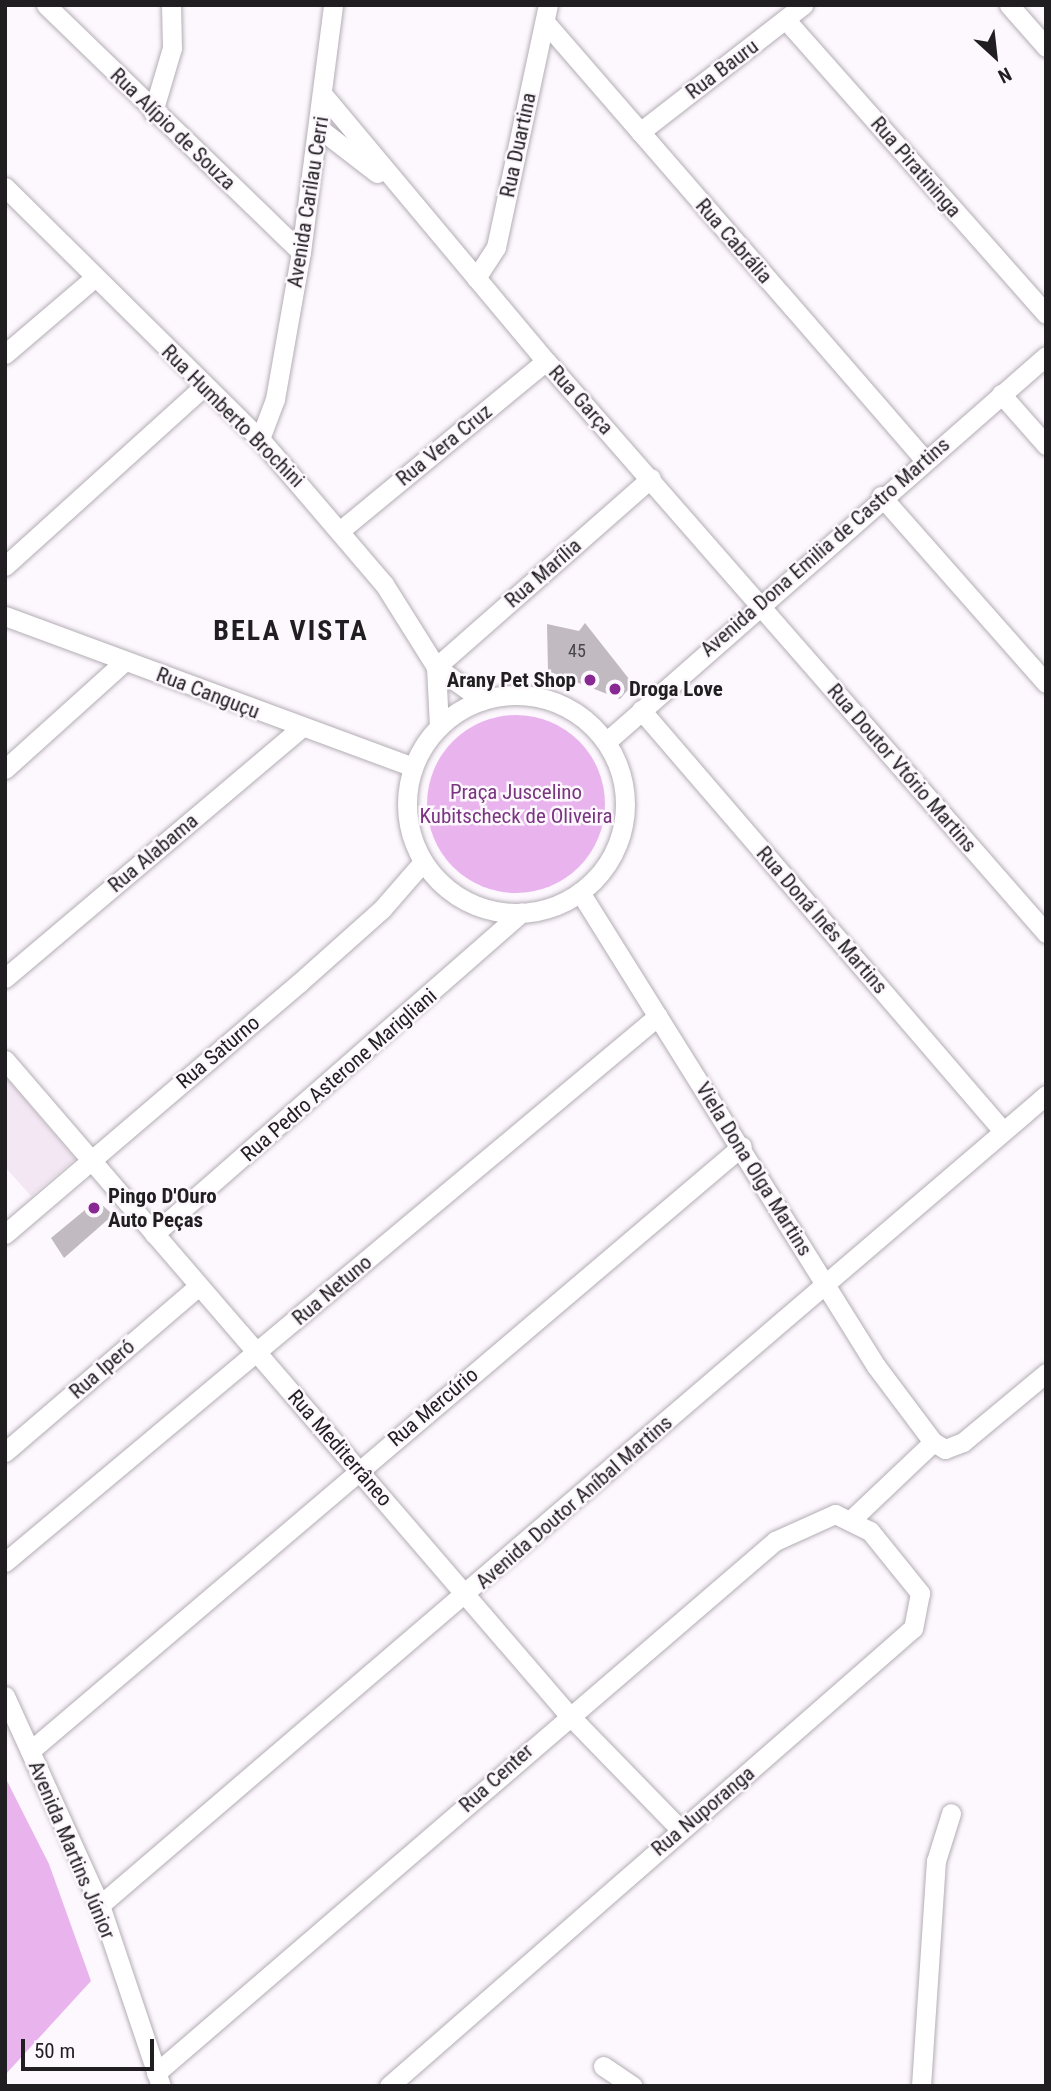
<!DOCTYPE html>
<meta charset="utf-8">
<style>
body{margin:0}
#map{position:relative;width:1051px;height:2091px;overflow:hidden;background:#fdf7fe;font-family:"Roboto Condensed",sans-serif}
div>[style]{position:absolute}
.built>*{inset:0;background:#f3e7f3}
.green>*{inset:0;background:#e9b4ee}
.round{border-radius:50%}
.building>*{inset:0;background:#c1bbc1}
.roads{filter:drop-shadow(0 0 2px #b3adb4) drop-shadow(0 0 2px #b3adb4)}
.minor>*{height:19px;margin:-9.5px;padding:0 9.5px;transform-origin:9.5px;border-radius:9.5px;background:#fff}
.minor>.ring{margin:-9.5px;padding:0;box-sizing:content-box;background:none;border:19px solid #fff;border-radius:50%}
.dots>*{width:19px;height:19px;translate:-50% -50%;box-sizing:border-box;border:4px solid #fdf7fe;border-radius:50%}
span{translate:-50% -50%;white-space:nowrap;text-align:center;line-height:1.15;-webkit-text-stroke:5px #fdf7fe;paint-order:stroke}
.number-label{font-size:18px;color:#484548}
.number-label span{-webkit-text-stroke-width:0}
.street-label{font-size:21px;color:#201e20}
.poi-label{font-size:21px;color:#201e20;font-weight:700}
.right{translate:-100% -50%;text-align:right}
.left{translate:0 -50%;text-align:left}
.park-label{font-size:21px;color:#793580}
.district-label{font-size:28px;color:#201e20;font-weight:700;letter-spacing:2px}
.frame{position:absolute;inset:0;border:7px solid #201e20;pointer-events:none}
.north{position:absolute;left:960px;top:21px;width:70px;height:70px;-webkit-text-stroke:5px #fdf7fe;paint-order:stroke;rotate:153deg;font-size:19px;font-weight:700;line-height:28px;text-align:center;color:#201e20}
.north::after{content:'';display:block;margin:auto;width:24px;height:32px;background:#201e20;clip-path:polygon(50% 0,100% 100%,50% 72%,0 100%)}
.scale{position:absolute;left:21px;top:2039px;width:133px;height:32px;box-sizing:border-box;border:4px solid #201e20;border-top:0;padding-left:9px;font-size:21px;line-height:24px;white-space:nowrap;color:#201e20;-webkit-text-stroke:5px #fdf7fe;paint-order:stroke}
</style>
<div id="map">
<div class="built">
<div style="clip-path:polygon(5px 1076px,75px 1159px,31px 1196px,5px 1167px)"></div>
</div>
<div class="green">
<div class="round" style="left:427px;top:715px;width:178px;height:178px"></div>
<div style="clip-path:polygon(5px 1777px,49px 1864px,91px 1981px,5px 2075px)"></div>
</div>
<div class="building">
<div style="clip-path:polygon(585px 623px,633px 684px,620px 699px,548px 671px,547px 624px,579px 631px)"></div>
<div style="clip-path:polygon(97px 1200px,113px 1215px,64px 1258px,51px 1238px)"></div>
</div>
<div class="roads">
<div class="minor">
<div style="left:46px;top:5px;width:355px;rotate:44.1deg"></div>
<div style="left:1009px;top:5px;width:56px;rotate:48.6deg"></div>
<div style="left:786px;top:20px;width:392px;rotate:48.5deg"></div>
<div style="left:545px;top:22px;width:578px;rotate:49.07deg"></div>
<div style="left:325px;top:97px;width:344px;rotate:50.1deg"></div>
<div style="left:546px;top:361px;width:760px;rotate:48.84deg"></div>
<div style="left:153px;top:112px;width:67px;rotate:-73.5deg"></div>
<div style="left:172px;top:48px;width:43px;rotate:-91.3deg"></div>
<div style="left:320px;top:129px;width:72px;rotate:37.7deg"></div>
<div style="left:640px;top:132px;width:207px;rotate:-37.9deg"></div>
<div style="left:5px;top:187px;width:359px;rotate:44.7deg"></div>
<div style="left:260px;top:439px;width:191px;rotate:49.5deg"></div>
<div style="left:384px;top:584px;width:98px;rotate:57.9deg"></div>
<div style="left:436px;top:667px;width:57px;rotate:35.7deg"></div>
<div style="left:476px;top:278px;width:37px;rotate:-57deg"></div>
<div style="left:496px;top:247px;width:248px;rotate:-77.9deg"></div>
<div style="left:5px;top:354px;width:118px;rotate:-40.5deg"></div>
<div style="left:1001px;top:394px;width:68px;rotate:48.6deg"></div>
<div style="left:260px;top:439px;width:43px;rotate:-69.4deg"></div>
<div style="left:275px;top:399px;width:149px;rotate:-80deg"></div>
<div style="left:301px;top:252px;width:249px;rotate:-82.6deg"></div>
<div style="left:881px;top:496px;width:249px;rotate:48.6deg"></div>
<div style="left:342px;top:529px;width:264px;rotate:-39.5deg"></div>
<div style="left:5px;top:566px;width:268px;rotate:-42.1deg"></div>
<div style="left:5px;top:616px;width:435px;rotate:20.3deg"></div>
<div style="left:436px;top:667px;width:286px;rotate:-41.3deg"></div>
<div style="left:436px;top:667px;width:60px;rotate:87.1deg"></div>
<div class="ring" style="left:407px;top:695px;width:199px;height:199px"></div>
<div style="left:641px;top:710px;width:555px;rotate:49.31deg"></div>
<div style="left:606px;top:742px;width:585px;rotate:-41.26deg"></div>
<div style="left:5px;top:769px;width:161px;rotate:-42deg"></div>
<div style="left:580px;top:892px;width:559px;rotate:58.02deg"></div>
<div style="left:876px;top:1366px;width:95px;rotate:53.1deg"></div>
<div style="left:933px;top:1442px;width:14px;rotate:30deg"></div>
<div style="left:945px;top:1449px;width:19px;rotate:-21deg"></div>
<div style="left:963px;top:1442px;width:108px;rotate:-39.7deg"></div>
<div style="left:5px;top:978px;width:387px;rotate:-40.2deg"></div>
<div style="left:5px;top:1060px;width:863px;rotate:49.28deg"></div>
<div style="left:568px;top:1714px;width:162px;rotate:45.8deg"></div>
<div style="left:5px;top:1234px;width:387px;rotate:-40.5deg"></div>
<div style="left:299px;top:983px;width:111px;rotate:-41.7deg"></div>
<div style="left:382px;top:909px;width:62px;rotate:-48.9deg"></div>
<div style="left:154px;top:1234px;width:488px;rotate:-41.2deg"></div>
<div style="left:5px;top:1452px;width:255px;rotate:-40.6deg"></div>
<div style="left:852px;top:1519px;width:112px;rotate:-43.5deg"></div>
<div style="left:5px;top:1562px;width:851px;rotate:-39.9deg"></div>
<div style="left:5px;top:1696px;width:230px;rotate:65.6deg"></div>
<div style="left:100px;top:1905px;width:191px;rotate:71.4deg"></div>
<div style="left:30px;top:1751px;width:934px;rotate:-40.36deg"></div>
<div style="left:100px;top:1905px;width:1245px;rotate:-40.57deg"></div>
<div style="left:603px;top:2066px;width:36px;rotate:34deg"></div>
<div style="left:156px;top:2073px;width:816px;rotate:-40.68deg"></div>
<div style="left:775px;top:1541px;width:66px;rotate:-24.2deg"></div>
<div style="left:835px;top:1514px;width:39px;rotate:26deg"></div>
<div style="left:870px;top:1531px;width:80px;rotate:51.1deg"></div>
<div style="left:920px;top:1593px;width:36px;rotate:101deg"></div>
<div style="left:913px;top:1628px;width:696px;rotate:138.85deg"></div>
<div style="left:921px;top:2086px;width:225px;rotate:-86.2deg"></div>
<div style="left:936px;top:1861px;width:50px;rotate:-72.6deg"></div>
</div>
</div>
<div class="dots">
<div style="left:590px;top:680px;background:#882892"></div>
<div style="left:615px;top:689px;background:#882892"></div>
<div style="left:94px;top:1208px;background:#882892"></div>
</div>
<div class="number-label">
<span style="left:577px;top:651px">45</span>
</div>
<div class="street-label">
<span style="left:722px;top:69px;rotate:-37deg">Rua Bauru</span>
<span style="left:173px;top:129px;rotate:44deg">Rua Alípio de Souza</span>
<span style="left:518px;top:145px;rotate:-78deg">Rua Duartina</span>
<span style="left:916px;top:167px;rotate:49deg">Rua Piratininga</span>
<span style="left:308px;top:202px;rotate:-81deg">Avenida Carilau Cerri</span>
<span style="left:734px;top:241px;rotate:49deg">Rua Cabrália</span>
<span style="left:581px;top:400px;rotate:48deg">Rua Garça</span>
<span style="left:233px;top:416px;rotate:45deg">Rua Humberto Brochini</span>
<span style="left:444px;top:445px;rotate:-39deg">Rua Vera Cruz</span>
<span style="left:825px;top:547px;rotate:-41deg">Avenida Dona Emilia de Castro Martins</span>
<span style="left:543px;top:573px;rotate:-41deg">Rua Marília</span>
<span style="left:208px;top:693px;rotate:21deg">Rua Canguçu</span>
<span style="left:902px;top:768px;rotate:49deg">Rua Doutor Vtório Martins</span>
<span style="left:153px;top:853px;rotate:-40deg">Rua Alabama</span>
<span style="left:822px;top:920px;rotate:49deg">Rua Doná Inês Martins</span>
<span style="left:218px;top:1052px;rotate:-40deg">Rua Saturno</span>
<span style="left:339px;top:1075px;rotate:-41deg">Rua Pedro Asterone Marigliani</span>
<span style="left:754px;top:1169px;rotate:58deg">Viela Dona Olga Martins</span>
<span style="left:332px;top:1290px;rotate:-40deg">Rua Netuno</span>
<span style="left:102px;top:1369px;rotate:-41deg">Rua Iperó</span>
<span style="left:433px;top:1407px;rotate:-40deg">Rua Mercúrio</span>
<span style="left:340px;top:1448px;rotate:49deg">Rua Mediterrâneo</span>
<span style="left:574px;top:1502px;rotate:-41deg">Avenida Doutor Aníbal Martins</span>
<span style="left:496px;top:1778px;rotate:-42deg">Rua Center</span>
<span style="left:703px;top:1811px;rotate:-40deg">Rua Nuporanga</span>
<span style="left:72px;top:1850px;rotate:67deg">Avenida Martins Júnior</span>
</div>
<div class="poi-label">
<span class="right" style="left:576px;top:680px">Arany Pet Shop</span>
<span class="left" style="left:629px;top:689px">Droga Love</span>
<span class="left" style="left:108px;top:1208px">Pingo D'Ouro<br>Auto Peças</span>
</div>
<div class="park-label">
<span style="left:516px;top:804px">Praça Juscelino<br>Kubitscheck de Oliveira</span>
</div>
<div class="district-label">
<span style="left:291px;top:631px">BELA VISTA</span>
</div>
<div class="frame"></div>
<div class="north">N</div>
<div class="scale">50 m</div>
</div>
